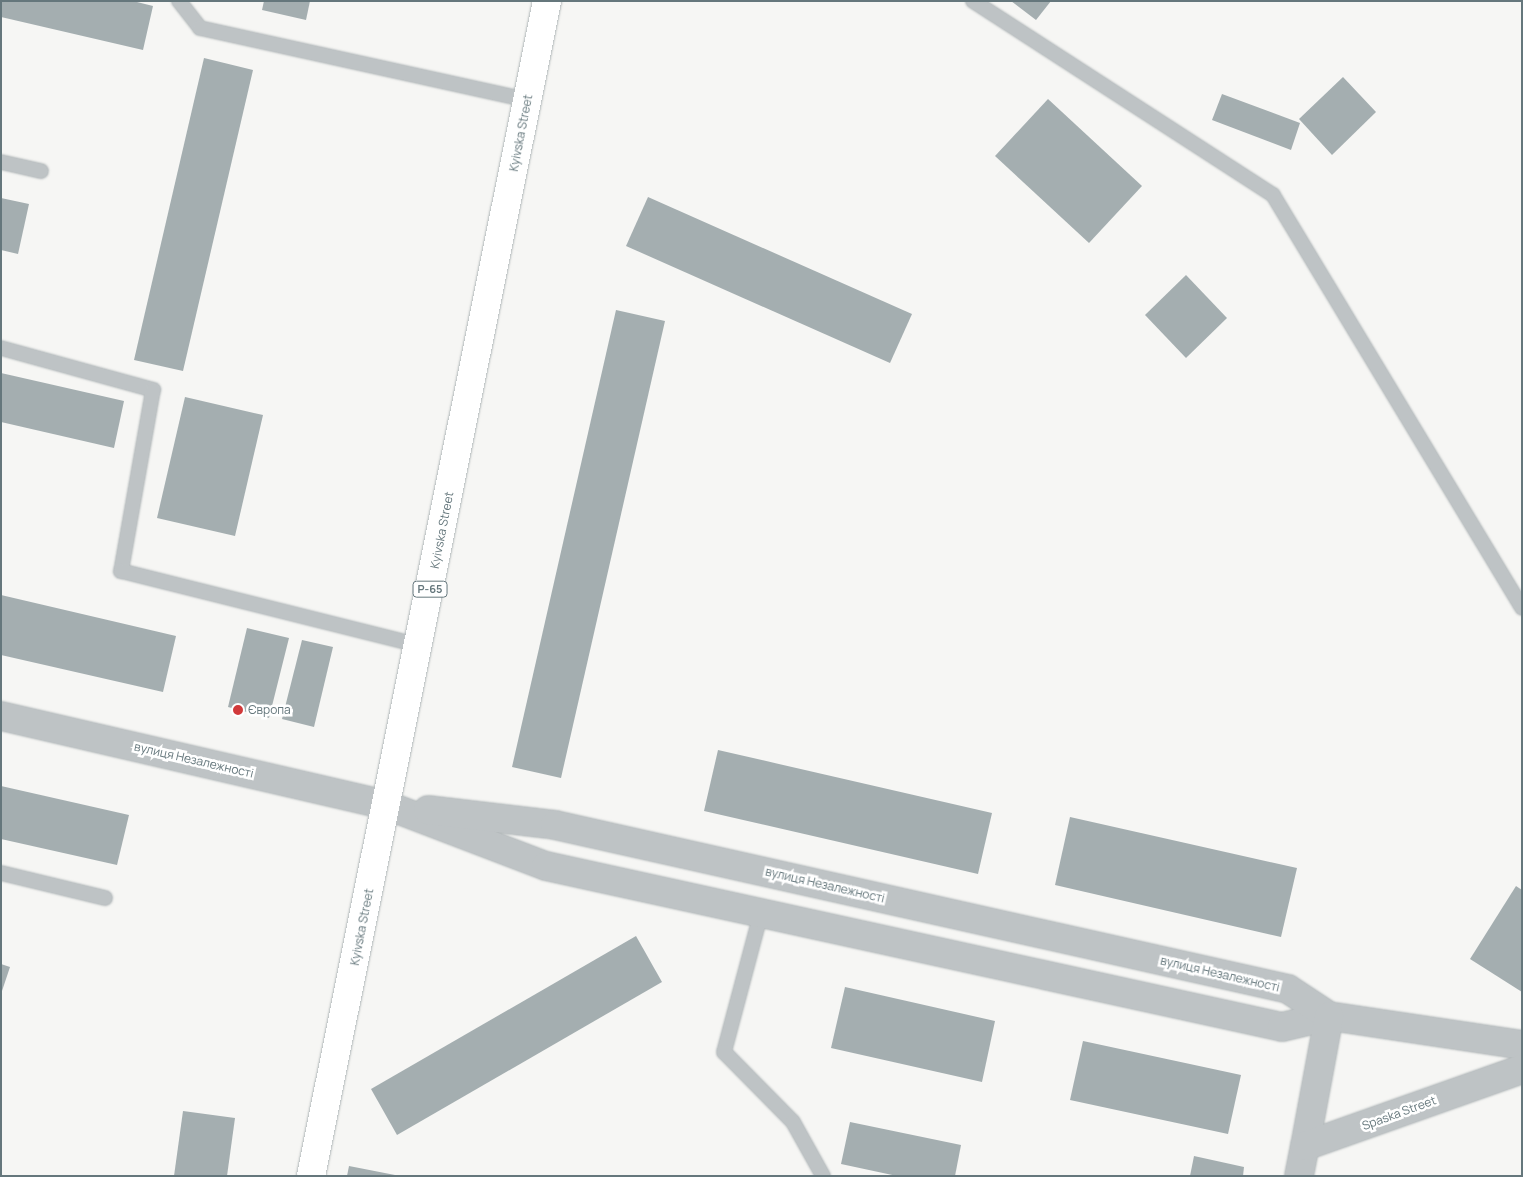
<!DOCTYPE html>
<meta charset="utf-8">
<style>
body{margin:0}
#map{position:relative;width:1523px;height:1177px;overflow:hidden;background:#f6f6f4;font-family:Manrope,sans-serif}
div>[style]{position:absolute}
.building>*{inset:0;background:#a4aeb0}
.roads{filter:drop-shadow(0 0 1px #b0b6b8) drop-shadow(0 0 1px #b0b6b8)}
.service>*{height:14px;margin:-7px;padding:0 7px;transform-origin:7px;border-radius:7px;background:#bec3c5}
.minor>*{height:28px;margin:-14px;padding:0 14px;transform-origin:14px;border-radius:14px;background:#bec3c5}
.tertiary>*{height:28px;margin:-14px;padding:0 14px;transform-origin:14px;border-radius:14px;background:#bec3c5}
.primary>*{height:28px;margin:-14px;padding:0 14px;transform-origin:14px;border-radius:14px;background:#fff}
.dots>*{width:14px;height:14px;translate:-50% -50%;box-sizing:border-box;border:2px solid #fff;border-radius:50%}
span{translate:-50% -50%;white-space:nowrap;text-align:center;line-height:1.15;-webkit-text-stroke:5px #fff;paint-order:stroke}
.shield-label span{padding:1px 4px;background:#fff;border:1px solid;border-radius:4px;-webkit-text-stroke-width:0}
.shield-label{font-size:11px;color:#65777c;font-weight:700}
.street-label{font-size:12px;color:#65777c}
.poi-label{font-size:12px;color:#65777c}
.left{translate:0 -50%;text-align:left}
.frame{position:absolute;inset:0;border:2px solid #65777c;pointer-events:none}
</style>
<div id="map">
<div class="building">
<div style="clip-path:polygon(1px 1px,133px 1px,153px 6px,143px 50px,1px 17px)"></div>
<div style="clip-path:polygon(264px 1px,310px 1px,306px 20px,262px 10px)"></div>
<div style="clip-path:polygon(1011px 1px,1051px 1px,1036px 20px)"></div>
<div style="clip-path:polygon(204px 58px,253px 70px,183px 371px,134px 360px)"></div>
<div style="clip-path:polygon(1343px 77px,1376px 112px,1332px 155px,1299px 119px)"></div>
<div style="clip-path:polygon(1222px 94px,1300px 123px,1291px 150px,1212px 120px)"></div>
<div style="clip-path:polygon(1048px 99px,1142px 186px,1089px 243px,995px 156px)"></div>
<div style="clip-path:polygon(648px 197px,912px 314px,890px 363px,626px 246px)"></div>
<div style="clip-path:polygon(1px 198px,29px 204px,18px 254px,1px 250px)"></div>
<div style="clip-path:polygon(1186px 275px,1227px 318px,1186px 358px,1145px 315px)"></div>
<div style="clip-path:polygon(616px 310px,665px 321px,561px 778px,512px 767px)"></div>
<div style="clip-path:polygon(1px 373px,124px 401px,114px 448px,1px 422px)"></div>
<div style="clip-path:polygon(185px 397px,263px 415px,235px 536px,157px 518px)"></div>
<div style="clip-path:polygon(1px 595px,176px 636px,163px 692px,1px 655px)"></div>
<div style="clip-path:polygon(247px 628px,289px 638px,269px 718px,228px 707px)"></div>
<div style="clip-path:polygon(302px 640px,333px 647px,314px 727px,282px 719px)"></div>
<div style="clip-path:polygon(718px 750px,992px 813px,978px 874px,704px 811px)"></div>
<div style="clip-path:polygon(1px 786px,129px 815px,117px 865px,1px 839px)"></div>
<div style="clip-path:polygon(1070px 817px,1297px 868px,1281px 937px,1055px 885px)"></div>
<div style="clip-path:polygon(1516px 886px,1522px 890px,1522px 992px,1470px 959px)"></div>
<div style="clip-path:polygon(636px 936px,662px 982px,397px 1135px,371px 1089px)"></div>
<div style="clip-path:polygon(1px 964px,10px 967px,2px 991px,1px 991px)"></div>
<div style="clip-path:polygon(845px 987px,995px 1021px,982px 1082px,831px 1048px)"></div>
<div style="clip-path:polygon(1083px 1041px,1241px 1075px,1228px 1134px,1070px 1100px)"></div>
<div style="clip-path:polygon(183px 1111px,235px 1118px,227px 1176px,174px 1176px)"></div>
<div style="clip-path:polygon(850px 1122px,961px 1145px,955px 1176px,897px 1176px,841px 1164px)"></div>
<div style="clip-path:polygon(1194px 1156px,1244px 1167px,1243px 1176px,1190px 1176px)"></div>
<div style="clip-path:polygon(349px 1166px,395px 1175px,395px 1176px,347px 1176px)"></div>
</div>
<div class="roads">
<div class="service">
<div style="left:179px;top:1px;width:34px;rotate:52deg"></div>
<div style="left:200px;top:28px;width:336px;rotate:12.4deg"></div>
<div style="left:973px;top:1px;width:357px;rotate:32.9deg"></div>
<div style="left:1273px;top:195px;width:482px;rotate:58.9deg"></div>
<div style="left:1px;top:162px;width:41px;rotate:12.7deg"></div>
<div style="left:1px;top:348px;width:158px;rotate:15.4deg"></div>
<div style="left:153px;top:390px;width:184px;rotate:100deg"></div>
<div style="left:121px;top:571px;width:306px;rotate:14deg"></div>
<div style="left:1px;top:873px;width:107px;rotate:13.5deg"></div>
<div style="left:761px;top:913px;width:144px;rotate:104.9deg"></div>
<div style="left:724px;top:1052px;width:98px;rotate:45.4deg"></div>
<div style="left:793px;top:1122px;width:62px;rotate:60.9deg"></div>
</div>
<div class="minor">
<div style="left:1px;top:716px;width:395px;rotate:13deg"></div>
</div>
<div class="tertiary">
<div style="left:386px;top:805px;width:171px;rotate:20.9deg"></div>
<div style="left:546px;top:866px;width:753px;rotate:12.34deg"></div>
<div style="left:1282px;top:1027px;width:48px;rotate:-13.2deg"></div>
<div style="left:1329px;top:1016px;width:195px;rotate:8.5deg"></div>
<div style="left:428px;top:810px;width:128px;rotate:6.7deg"></div>
<div style="left:555px;top:825px;width:751px;rotate:12.61deg"></div>
<div style="left:1288px;top:989px;width:49px;rotate:33.4deg"></div>
<div style="left:1305px;top:1146px;width:132px;rotate:-79.5deg"></div>
<div style="left:1299px;top:1176px;width:31px;rotate:-79deg"></div>
<div style="left:1305px;top:1146px;width:230px;rotate:-19.5deg"></div>
</div>
<div class="primary">
<div style="left:311px;top:1176px;width:1198px;rotate:-78.64deg"></div>
</div>
</div>
<div class="dots">
<div style="left:238px;top:710px;background:#d1393a"></div>
</div>
<div class="shield-label">
<span style="left:430px;top:589px">Р-65</span>
</div>
<div class="street-label">
<span style="left:521px;top:133px;rotate:-79deg">Kyivska Street</span>
<span style="left:442px;top:530px;rotate:-79deg">Kyivska Street</span>
<span style="left:194px;top:760px;rotate:13deg">вулиця Незалежності</span>
<span style="left:825px;top:885px;rotate:13deg">вулиця Незалежності</span>
<span style="left:362px;top:927px;rotate:-79deg">Kyivska Street</span>
<span style="left:1220px;top:974px;rotate:13deg">вулиця Незалежності</span>
<span style="left:1399px;top:1113px;rotate:-20deg">Spaska Street</span>
</div>
<div class="poi-label">
<span class="left" style="left:248px;top:710px">Європа</span>
</div>
<div class="frame"></div>
</div>
